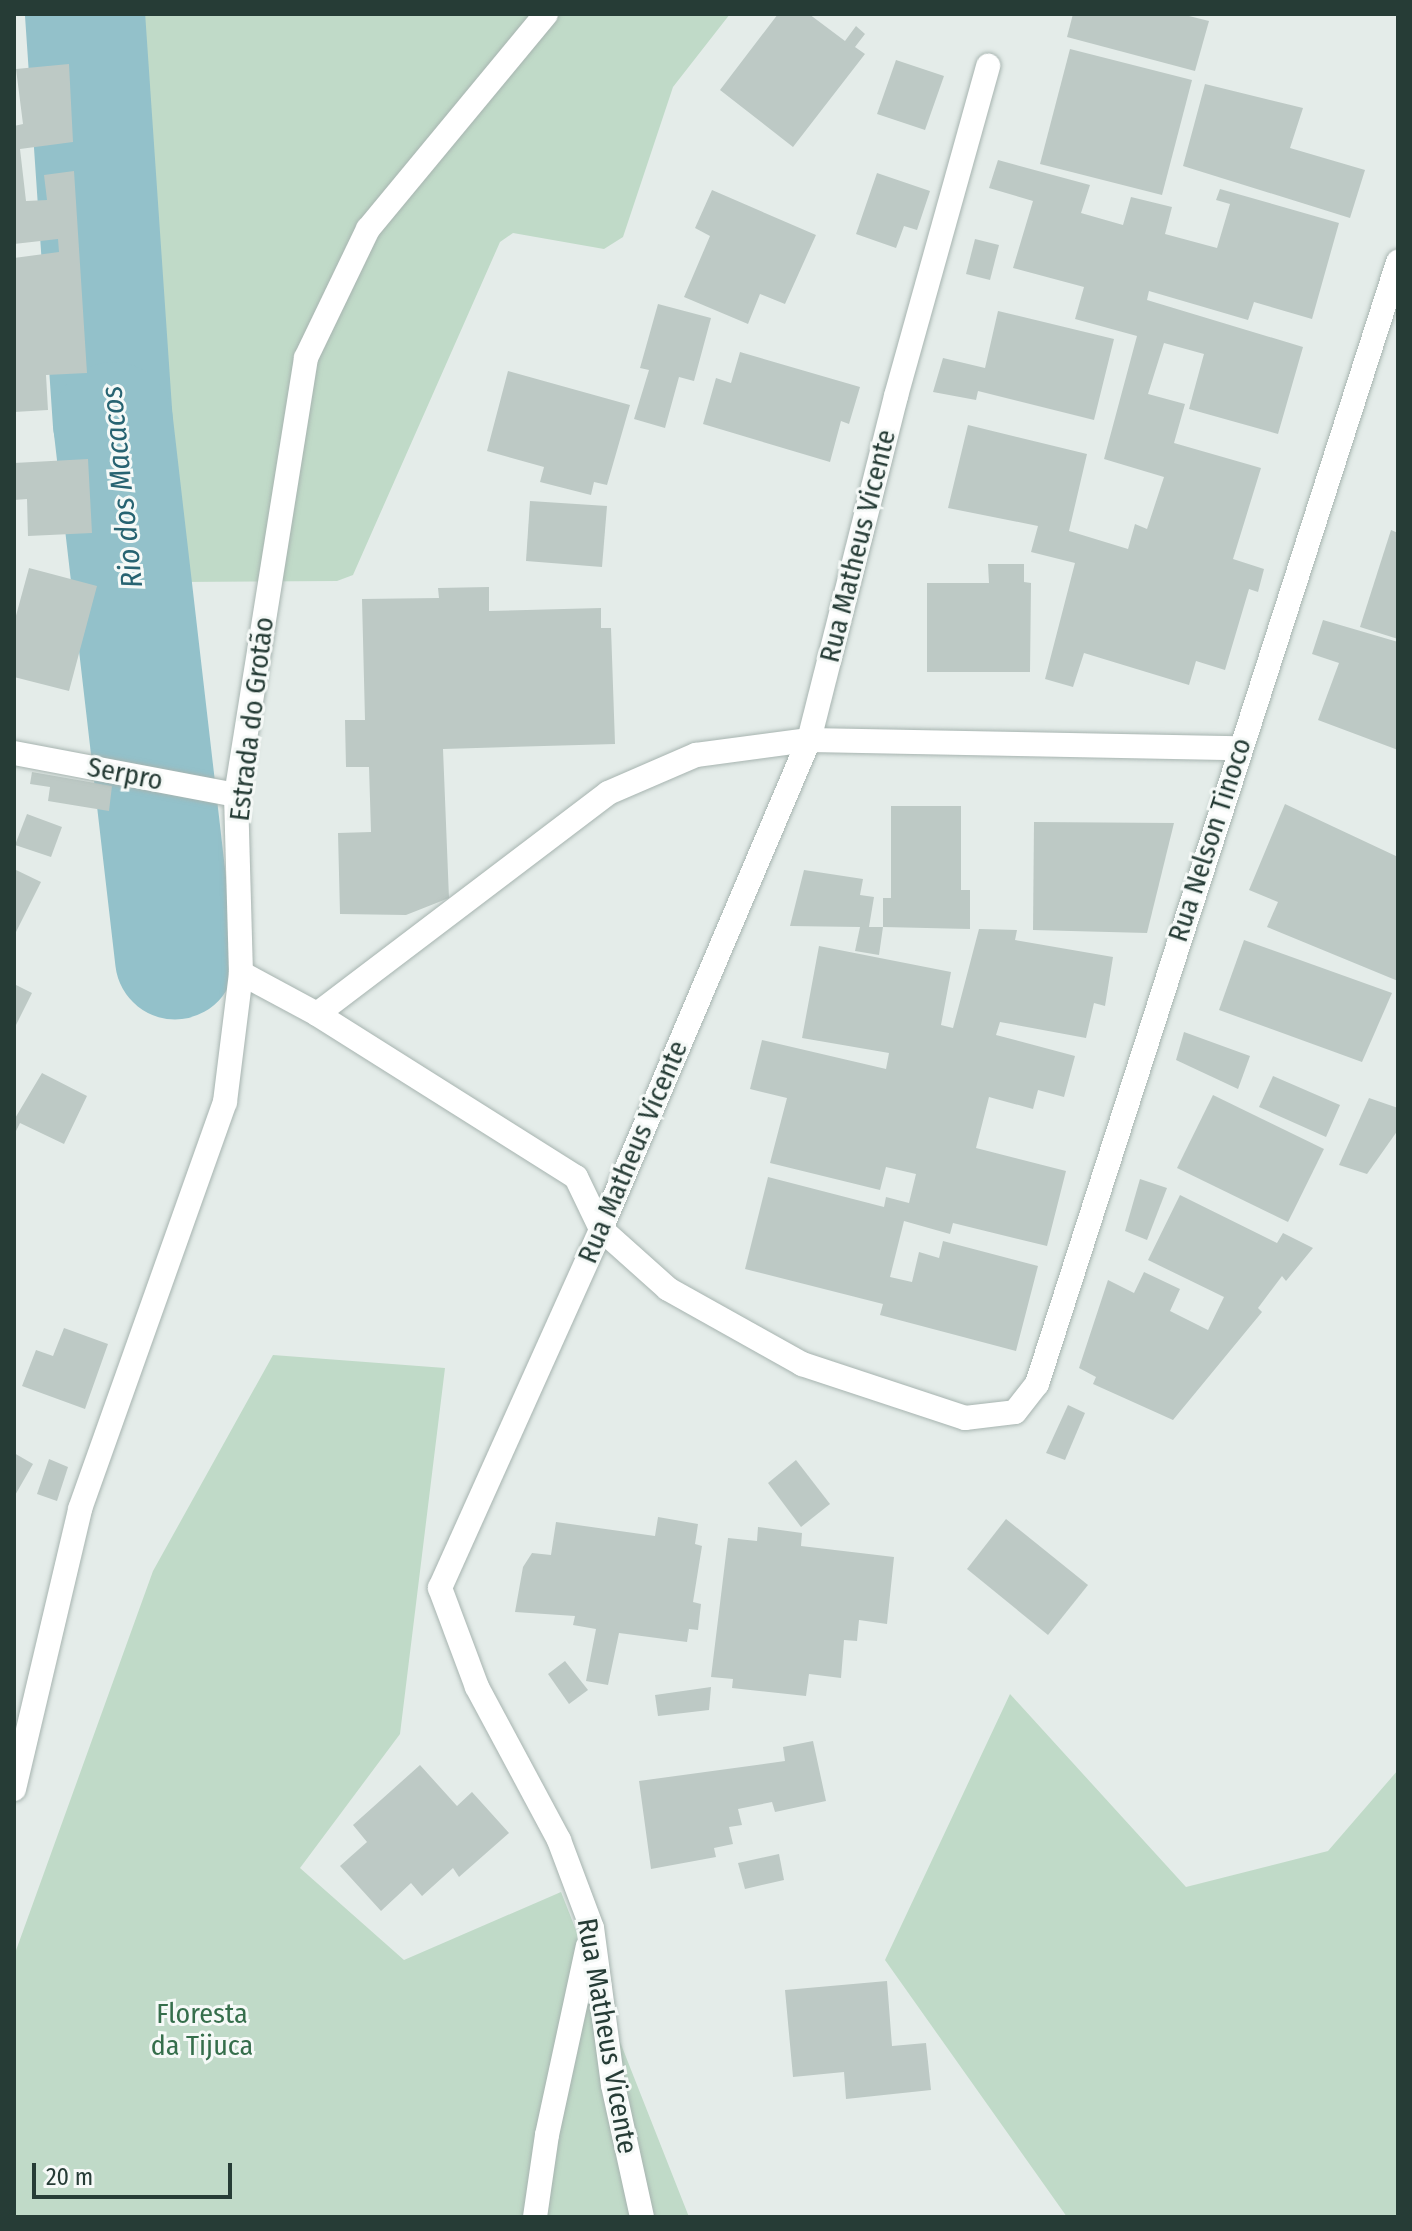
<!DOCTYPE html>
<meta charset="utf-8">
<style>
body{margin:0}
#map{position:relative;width:1412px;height:2231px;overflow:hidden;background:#e4ece9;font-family:"Fira Sans Condensed",sans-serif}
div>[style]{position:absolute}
.green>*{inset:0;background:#c0dac8}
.river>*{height:120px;margin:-60px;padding:0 60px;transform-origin:60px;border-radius:60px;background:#93c1ca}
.building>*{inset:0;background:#bdc9c5}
.roads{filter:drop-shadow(0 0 2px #a7b4b0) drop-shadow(0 0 2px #a7b4b0)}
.minor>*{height:24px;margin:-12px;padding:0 12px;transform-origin:12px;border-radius:12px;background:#fff}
span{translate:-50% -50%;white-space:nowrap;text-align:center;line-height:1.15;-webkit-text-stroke:6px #f5f9f7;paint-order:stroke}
.street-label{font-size:28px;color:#263c36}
.park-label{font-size:28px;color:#356e4b}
.water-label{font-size:30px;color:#276371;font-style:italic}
.frame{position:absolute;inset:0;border:16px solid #263c36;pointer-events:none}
.scale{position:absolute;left:32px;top:2163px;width:200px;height:36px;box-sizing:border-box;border:4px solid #263c36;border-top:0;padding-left:10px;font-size:24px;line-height:28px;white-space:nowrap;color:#263c36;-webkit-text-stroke:6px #f5f9f7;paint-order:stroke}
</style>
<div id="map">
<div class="green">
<div style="clip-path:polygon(104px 14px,730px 14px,673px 87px,623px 237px,604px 249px,513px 233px,500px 242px,353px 575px,337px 581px,178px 582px,155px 575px)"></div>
<div style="clip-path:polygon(273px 1355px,445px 1368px,400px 1734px,300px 1868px,404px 1960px,561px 1892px,689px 2217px,14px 2217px,14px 1956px,153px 1571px)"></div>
<div style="clip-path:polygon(1010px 1694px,1186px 1887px,1328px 1851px,1398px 1770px,1398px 2217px,1067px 2217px,885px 1960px)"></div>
</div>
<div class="river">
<div style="left:85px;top:14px;width:409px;rotate:86.1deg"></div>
<div style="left:113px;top:422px;width:541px;rotate:83.41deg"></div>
</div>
<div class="building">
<div style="clip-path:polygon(778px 14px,809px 14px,845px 41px,856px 26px,865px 34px,855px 47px,865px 54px,793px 147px,720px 90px)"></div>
<div style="clip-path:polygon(1073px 14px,1181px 14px,1209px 21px,1195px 71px,1067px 37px)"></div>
<div style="clip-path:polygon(1070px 49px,1192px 80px,1162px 195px,1040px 164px)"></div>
<div style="clip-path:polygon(896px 60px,944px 76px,925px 130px,877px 114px)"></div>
<div style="clip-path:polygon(69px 64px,73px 142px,20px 149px,26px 201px,47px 200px,44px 175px,74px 171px,87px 373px,46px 375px,48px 410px,14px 412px,14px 258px,59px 252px,58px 239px,14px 244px,14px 126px,23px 124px,16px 69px)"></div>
<div style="clip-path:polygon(1205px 84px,1303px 108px,1290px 148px,1365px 170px,1350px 218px,1183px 166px)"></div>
<div style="clip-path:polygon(998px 160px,1090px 185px,1081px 213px,1123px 225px,1131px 197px,1172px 207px,1165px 234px,1217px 248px,1230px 204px,1216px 200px,1220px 189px,1339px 223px,1312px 319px,1254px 302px,1248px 320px,1149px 291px,1147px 300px,1303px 347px,1278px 434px,1189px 409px,1204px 354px,1164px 343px,1148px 394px,1185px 404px,1174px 443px,1261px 468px,1233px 559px,1264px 569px,1258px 592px,1249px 589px,1225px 670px,1196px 661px,1189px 685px,1084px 653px,1073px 687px,1045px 679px,1075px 563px,1031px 552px,1038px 526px,948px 508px,968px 425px,1087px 454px,1069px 531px,1128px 549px,1135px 524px,1147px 529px,1164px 477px,1104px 459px,1137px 336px,1075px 319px,1084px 287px,1013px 268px,1033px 201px,989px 188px)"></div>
<div style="clip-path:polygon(877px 173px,930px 191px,917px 230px,904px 226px,896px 248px,856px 234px)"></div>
<div style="clip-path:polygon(712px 190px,816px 235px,785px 304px,760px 294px,748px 324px,684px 297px,710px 236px,695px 228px)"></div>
<div style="clip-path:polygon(975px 239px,999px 245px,990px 280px,966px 274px)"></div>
<div style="clip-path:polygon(658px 304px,711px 318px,694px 381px,679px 377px,665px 428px,634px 419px,649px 370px,640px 368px)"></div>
<div style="clip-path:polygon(998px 311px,1114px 339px,1094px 420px,978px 391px,976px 400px,933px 392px,943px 358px,985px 368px)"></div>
<div style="clip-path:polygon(740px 352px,860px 387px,849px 424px,841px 421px,830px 462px,703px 424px,716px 378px,731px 383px)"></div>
<div style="clip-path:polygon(508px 371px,630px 405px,607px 485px,594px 482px,591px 495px,540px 482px,544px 467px,487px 451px)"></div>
<div style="clip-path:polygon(88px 459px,92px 533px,28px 536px,27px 499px,14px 500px,14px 463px)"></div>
<div style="clip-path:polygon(530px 501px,607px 506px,602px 567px,526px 561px)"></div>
<div style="clip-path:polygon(1391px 530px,1398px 533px,1398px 639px,1360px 627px)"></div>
<div style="clip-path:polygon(988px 564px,1024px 564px,1024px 582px,1031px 583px,1030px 672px,927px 672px,927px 583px,989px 583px)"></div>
<div style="clip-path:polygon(29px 568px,97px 586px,69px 691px,14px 677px,14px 623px)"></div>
<div style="clip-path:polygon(489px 587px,489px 611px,601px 608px,601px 628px,611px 628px,615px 744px,443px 749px,449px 898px,406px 915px,340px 914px,338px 833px,371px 832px,369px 767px,346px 767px,345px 720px,365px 720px,362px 599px,439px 598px,438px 588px)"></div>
<div style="clip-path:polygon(1323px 620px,1398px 642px,1398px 750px,1318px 720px,1339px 663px,1312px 654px)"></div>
<div style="clip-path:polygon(32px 772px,112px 786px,109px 811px,48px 801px,50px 787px,30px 784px)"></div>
<div style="clip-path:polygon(1285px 804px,1398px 857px,1398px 981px,1267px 927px,1278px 902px,1249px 890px)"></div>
<div style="clip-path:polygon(891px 806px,961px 806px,961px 890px,970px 890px,970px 929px,883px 927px,883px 898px,891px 898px)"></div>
<div style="clip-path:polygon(27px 814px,62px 827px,51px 857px,15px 845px)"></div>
<div style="clip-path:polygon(1034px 822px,1174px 823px,1147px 933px,1033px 930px)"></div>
<div style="clip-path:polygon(14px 869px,41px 882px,14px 936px)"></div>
<div style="clip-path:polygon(804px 870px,863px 879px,860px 895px,874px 897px,869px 927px,883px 927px,879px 955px,855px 951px,860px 927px,790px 926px)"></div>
<div style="clip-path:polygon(979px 929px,1017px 930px,1015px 940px,1113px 957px,1105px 1006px,1094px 1003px,1086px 1038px,1000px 1022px,996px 1035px,1075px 1056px,1064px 1097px,1038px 1090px,1033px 1109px,989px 1097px,976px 1148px,1066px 1171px,1047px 1246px,953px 1223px,950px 1234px,904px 1221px,890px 1277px,912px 1282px,919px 1252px,939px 1258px,943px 1241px,1038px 1266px,1016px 1351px,880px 1315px,883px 1304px,745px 1269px,768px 1177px,884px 1207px,886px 1197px,909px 1203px,916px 1174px,886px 1167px,880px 1190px,770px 1163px,787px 1098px,750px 1089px,762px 1040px,886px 1069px,889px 1053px,802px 1038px,819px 946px,951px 972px,941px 1025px,953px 1028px)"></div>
<div style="clip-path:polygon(1244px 940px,1392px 993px,1362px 1062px,1219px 1010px)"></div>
<div style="clip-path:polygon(14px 984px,32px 993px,14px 1029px)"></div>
<div style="clip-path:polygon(1184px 1032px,1250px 1056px,1238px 1089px,1176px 1060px)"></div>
<div style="clip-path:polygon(42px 1073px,87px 1096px,64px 1144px,20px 1123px,14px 1135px,14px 1120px)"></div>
<div style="clip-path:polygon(1273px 1076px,1340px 1105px,1326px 1137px,1259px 1107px)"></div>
<div style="clip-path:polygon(1213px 1095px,1324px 1149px,1288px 1222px,1177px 1168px)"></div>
<div style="clip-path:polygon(1369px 1098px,1398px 1108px,1398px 1130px,1367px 1174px,1339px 1165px)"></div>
<div style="clip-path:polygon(1140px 1179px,1167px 1188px,1147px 1240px,1125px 1231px)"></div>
<div style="clip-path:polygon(1180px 1195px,1277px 1243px,1283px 1233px,1313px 1248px,1286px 1281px,1282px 1276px,1258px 1308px,1262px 1312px,1173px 1420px,1093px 1384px,1096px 1377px,1079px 1368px,1108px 1280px,1134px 1293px,1144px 1272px,1180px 1289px,1170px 1311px,1208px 1330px,1224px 1297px,1148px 1260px)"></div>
<div style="clip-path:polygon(64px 1328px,108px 1344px,85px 1409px,22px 1386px,36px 1350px,53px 1356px)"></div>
<div style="clip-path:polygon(1068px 1405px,1085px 1413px,1065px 1460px,1046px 1453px)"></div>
<div style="clip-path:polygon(14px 1453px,33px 1464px,14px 1497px)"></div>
<div style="clip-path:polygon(49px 1459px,68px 1467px,57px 1501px,37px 1494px)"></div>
<div style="clip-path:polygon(796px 1460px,830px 1504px,801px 1527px,768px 1483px)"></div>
<div style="clip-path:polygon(658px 1517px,698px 1524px,695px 1544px,702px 1546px,693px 1602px,701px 1604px,698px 1630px,689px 1629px,687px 1642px,619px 1633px,608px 1685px,586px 1681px,596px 1629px,573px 1625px,575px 1616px,515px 1612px,523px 1567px,532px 1553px,551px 1555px,556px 1522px,655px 1536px)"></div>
<div style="clip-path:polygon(1006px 1519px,1088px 1585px,1048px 1635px,967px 1569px)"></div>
<div style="clip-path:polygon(758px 1527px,802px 1533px,801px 1546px,894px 1557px,887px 1624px,859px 1620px,857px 1641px,844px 1640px,841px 1678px,809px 1674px,806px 1696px,732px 1688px,733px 1679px,711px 1677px,728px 1538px,757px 1541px)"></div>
<div style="clip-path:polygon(565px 1661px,588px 1690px,569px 1704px,548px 1674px)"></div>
<div style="clip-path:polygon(711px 1687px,709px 1710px,658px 1716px,655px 1695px)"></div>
<div style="clip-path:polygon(813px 1741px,826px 1801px,775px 1812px,772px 1802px,738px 1809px,742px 1825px,729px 1827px,733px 1844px,714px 1848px,716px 1857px,651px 1869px,639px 1781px,785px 1761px,783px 1747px)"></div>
<div style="clip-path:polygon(420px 1765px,457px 1806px,472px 1792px,509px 1833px,459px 1877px,453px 1868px,422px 1896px,411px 1883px,381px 1911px,340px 1866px,367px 1842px,353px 1825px)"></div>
<div style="clip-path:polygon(779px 1854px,784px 1880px,745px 1889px,738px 1863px)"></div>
<div style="clip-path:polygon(887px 1981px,892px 2046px,926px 2043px,931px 2090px,846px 2099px,844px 2072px,793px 2077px,785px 1990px)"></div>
</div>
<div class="roads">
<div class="minor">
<div style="left:546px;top:14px;width:279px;rotate:129.6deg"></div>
<div style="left:368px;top:229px;width:143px;rotate:115.7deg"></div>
<div style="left:306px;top:358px;width:443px;rotate:99.1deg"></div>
<div style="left:236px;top:795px;width:178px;rotate:88.4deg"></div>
<div style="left:241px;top:973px;width:86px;rotate:28.3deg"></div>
<div style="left:317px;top:1014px;width:306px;rotate:32.2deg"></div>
<div style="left:576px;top:1177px;width:58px;rotate:64.3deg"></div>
<div style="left:601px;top:1229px;width:90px;rotate:41.8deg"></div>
<div style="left:668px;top:1289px;width:154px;rotate:29.2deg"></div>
<div style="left:802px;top:1364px;width:172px;rotate:18.3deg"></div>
<div style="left:965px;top:1418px;width:50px;rotate:-6.8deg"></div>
<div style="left:1015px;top:1412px;width:36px;rotate:-52deg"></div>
<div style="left:1037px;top:1384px;width:1179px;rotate:-72.16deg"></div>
<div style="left:14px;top:753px;width:226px;rotate:10.7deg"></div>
<div style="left:317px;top:1014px;width:365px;rotate:-37.2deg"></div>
<div style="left:608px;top:793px;width:96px;rotate:-23.4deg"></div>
<div style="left:696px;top:755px;width:114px;rotate:-7.6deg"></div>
<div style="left:809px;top:740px;width:430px;rotate:1.1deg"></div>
<div style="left:14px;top:1789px;width:288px;rotate:-76.7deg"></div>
<div style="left:80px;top:1509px;width:432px;rotate:-70.4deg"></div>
<div style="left:225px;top:1102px;width:130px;rotate:-82.9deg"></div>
<div style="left:535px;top:2217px;width:83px;rotate:-81.7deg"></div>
<div style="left:547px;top:2135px;width:193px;rotate:-77.8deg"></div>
<div style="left:642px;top:2217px;width:135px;rotate:-102.4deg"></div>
<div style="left:613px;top:2085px;width:158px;rotate:-97.6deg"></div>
<div style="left:592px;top:1928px;width:94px;rotate:-110.6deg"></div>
<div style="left:559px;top:1840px;width:174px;rotate:-118.2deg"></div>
<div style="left:477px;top:1687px;width:106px;rotate:-110.5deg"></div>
<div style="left:440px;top:1588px;width:393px;rotate:-65.8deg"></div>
<div style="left:601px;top:1229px;width:531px;rotate:-66.96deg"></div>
<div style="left:809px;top:740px;width:355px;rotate:-75.8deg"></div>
<div style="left:896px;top:396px;width:343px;rotate:-74.4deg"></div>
</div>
</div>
<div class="street-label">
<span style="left:858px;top:546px;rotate:-76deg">Rua Matheus Vicente</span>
<span style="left:252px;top:719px;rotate:-83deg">Estrada do Grotão</span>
<span style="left:125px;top:774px;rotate:11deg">Serpro</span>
<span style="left:1210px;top:840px;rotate:-72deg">Rua Nelson Tinoco</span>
<span style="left:633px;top:1152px;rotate:-67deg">Rua Matheus Vicente</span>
<span style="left:607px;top:2036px;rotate:80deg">Rua Matheus Vicente</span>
</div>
<div class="park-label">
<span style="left:202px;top:2030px">Floresta<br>da Tijuca</span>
</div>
<div class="water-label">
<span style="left:122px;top:487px;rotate:-96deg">Rio dos Macacos</span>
</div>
<div class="frame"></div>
<div class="scale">20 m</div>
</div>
